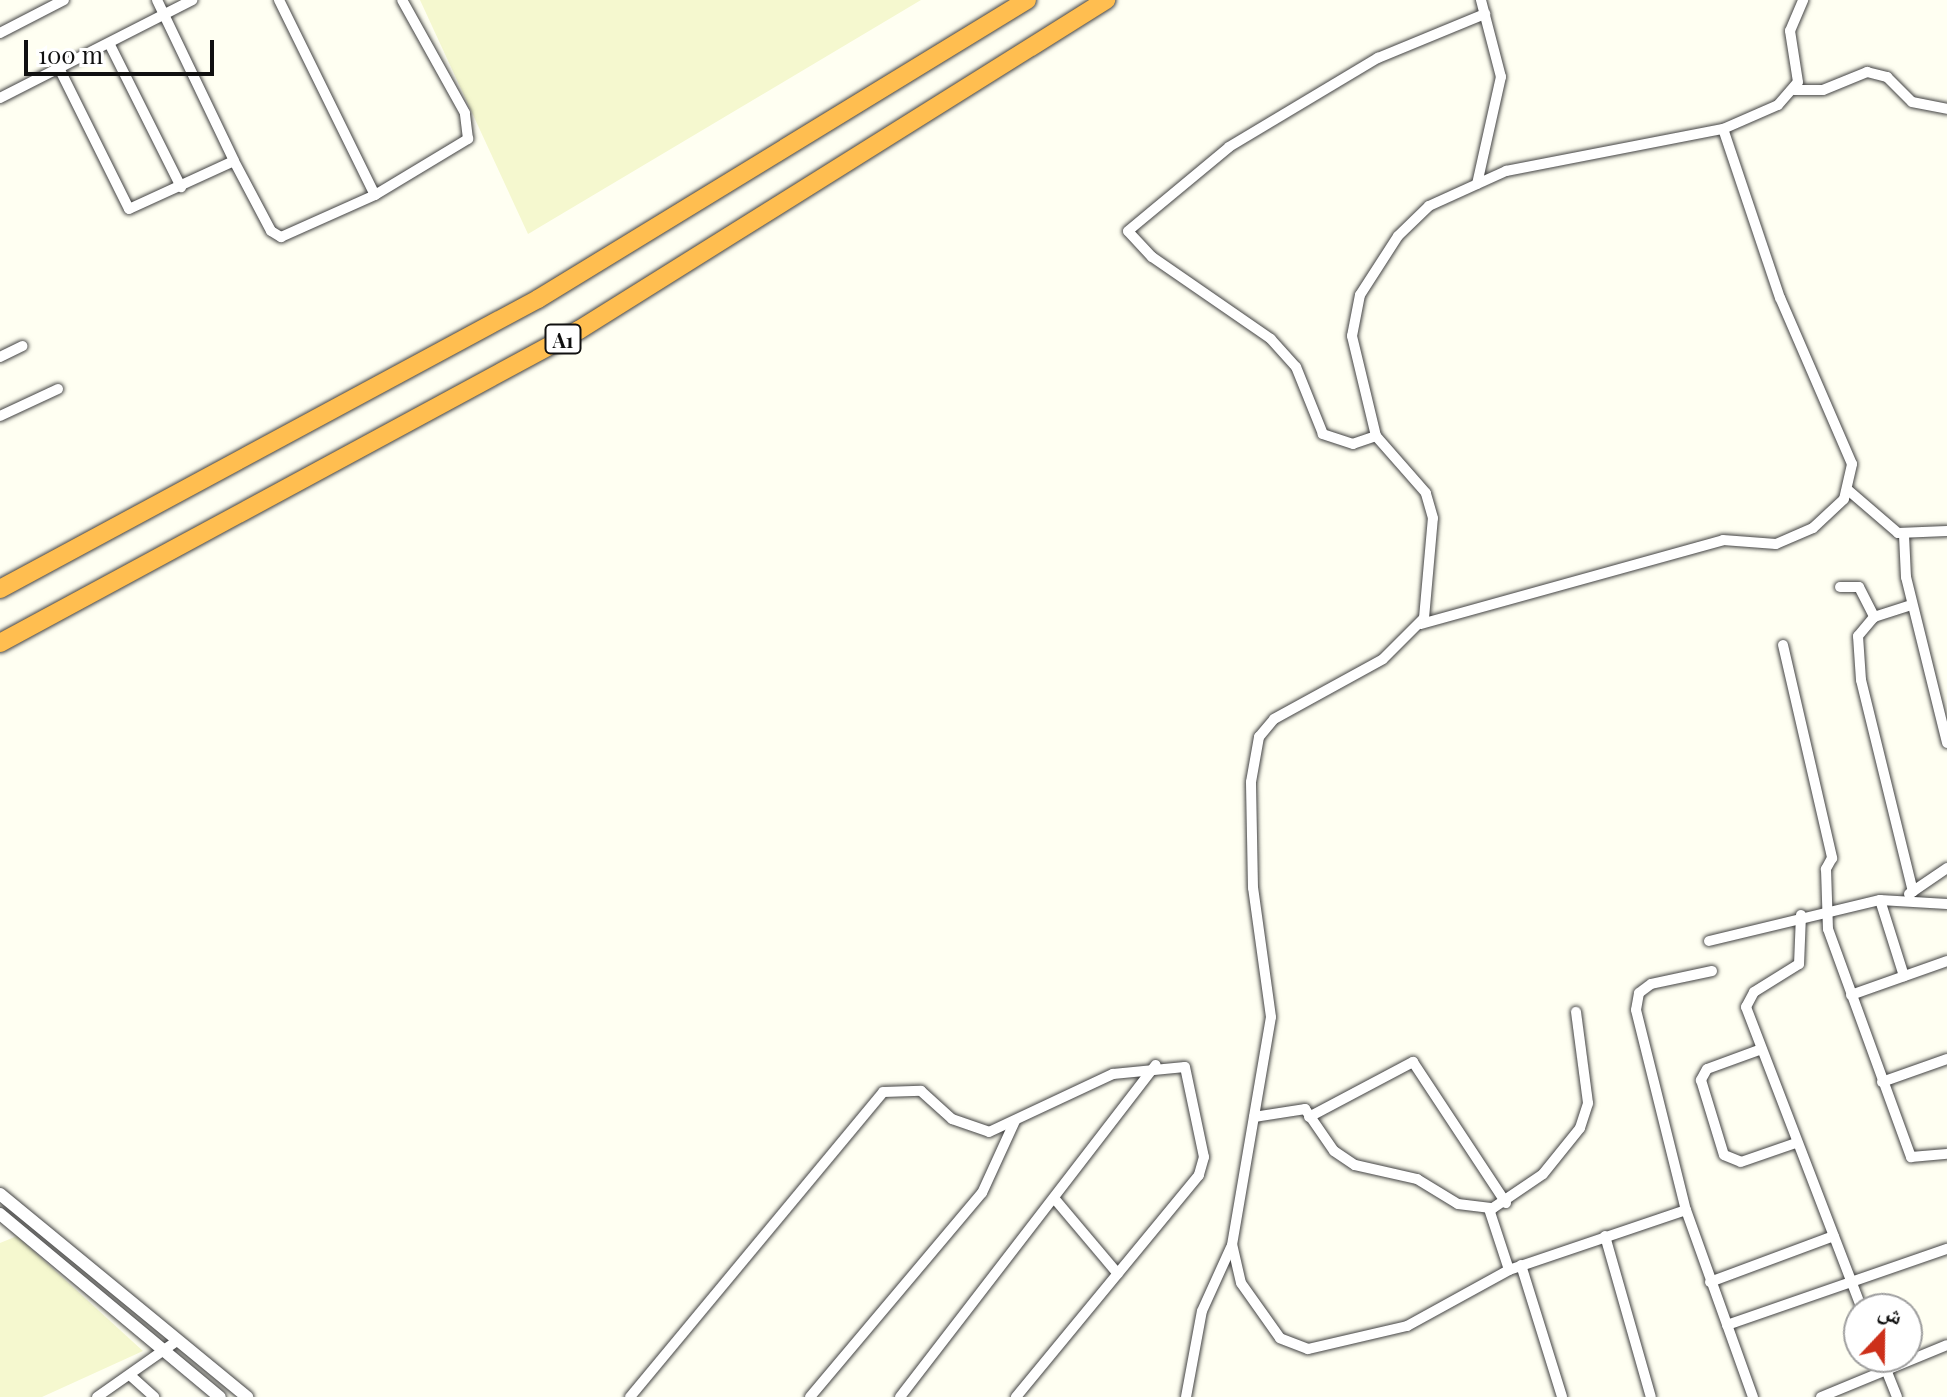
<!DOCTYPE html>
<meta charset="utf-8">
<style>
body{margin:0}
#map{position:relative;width:1947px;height:1397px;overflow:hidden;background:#fffff2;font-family:"Playfair Display","Noto Naskh Arabic",serif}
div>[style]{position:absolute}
.farmland>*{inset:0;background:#f5f8cf}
.roads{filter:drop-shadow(0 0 2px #434343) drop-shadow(0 0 2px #434343)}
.minor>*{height:10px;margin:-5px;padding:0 5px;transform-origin:5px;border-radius:5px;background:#fff}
.tertiary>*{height:12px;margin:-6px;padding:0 6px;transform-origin:6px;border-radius:6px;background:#fff}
.motorway>*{height:18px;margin:-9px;padding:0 9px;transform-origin:9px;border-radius:9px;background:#ffbe50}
span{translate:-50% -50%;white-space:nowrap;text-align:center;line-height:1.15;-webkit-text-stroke:8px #fff;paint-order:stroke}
.shield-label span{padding:2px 6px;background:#fff;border:2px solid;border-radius:6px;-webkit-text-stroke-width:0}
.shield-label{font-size:20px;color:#101010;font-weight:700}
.north{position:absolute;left:1843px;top:1293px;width:80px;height:80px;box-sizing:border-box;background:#fff;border:2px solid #9f9f9f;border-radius:50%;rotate:22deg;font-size:22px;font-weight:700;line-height:32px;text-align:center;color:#101010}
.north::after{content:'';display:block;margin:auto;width:28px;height:36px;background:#cd301a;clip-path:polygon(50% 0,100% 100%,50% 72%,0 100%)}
.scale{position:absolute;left:24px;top:40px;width:190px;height:36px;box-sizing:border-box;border:4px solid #101010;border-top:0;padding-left:10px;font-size:24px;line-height:28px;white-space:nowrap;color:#101010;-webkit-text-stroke:6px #fff;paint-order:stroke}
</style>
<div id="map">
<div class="farmland">
<div style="clip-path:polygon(420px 0,921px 0,528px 234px)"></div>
<div style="clip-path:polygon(17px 1236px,143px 1351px,42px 1397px,0 1397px,0 1243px)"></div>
</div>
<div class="roads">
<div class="minor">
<div style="left:157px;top:0;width:178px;rotate:64.4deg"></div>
<div style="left:234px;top:161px;width:79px;rotate:62.1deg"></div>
<div style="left:271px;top:231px;width:12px;rotate:31deg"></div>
<div style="left:281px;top:237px;width:103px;rotate:-24.1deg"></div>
<div style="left:375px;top:195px;width:109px;rotate:-31.1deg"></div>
<div style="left:468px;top:139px;width:26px;rotate:-97deg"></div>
<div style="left:465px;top:113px;width:129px;rotate:-119.1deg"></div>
<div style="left:279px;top:0;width:217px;rotate:63.8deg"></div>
<div style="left:0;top:33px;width:72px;rotate:-27.3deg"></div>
<div style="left:110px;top:45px;width:159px;rotate:63.4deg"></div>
<div style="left:60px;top:70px;width:155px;rotate:63.6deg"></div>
<div style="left:129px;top:209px;width:115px;rotate:-24.6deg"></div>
<div style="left:1794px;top:90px;width:29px"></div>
<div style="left:1823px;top:90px;width:48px;rotate:-22.2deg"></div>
<div style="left:1867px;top:72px;width:21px;rotate:14deg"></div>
<div style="left:1887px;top:77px;width:35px;rotate:45deg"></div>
<div style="left:1912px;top:102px;width:36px;rotate:11deg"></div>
<div style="left:0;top:98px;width:216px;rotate:-27deg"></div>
<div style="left:1477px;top:184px;width:110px;rotate:-77.4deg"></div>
<div style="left:1501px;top:77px;width:80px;rotate:-104.6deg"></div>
<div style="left:0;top:357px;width:25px;rotate:-26deg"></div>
<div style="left:0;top:416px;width:64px;rotate:-25deg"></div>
<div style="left:1376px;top:436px;width:24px;rotate:161deg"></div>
<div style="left:1353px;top:444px;width:32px;rotate:-162deg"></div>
<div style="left:1323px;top:434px;width:72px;rotate:-111.9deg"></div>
<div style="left:1296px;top:367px;width:38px;rotate:-132deg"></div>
<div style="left:1271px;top:339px;width:145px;rotate:-145.4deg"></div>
<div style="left:1152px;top:257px;width:35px;rotate:-133deg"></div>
<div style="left:1128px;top:231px;width:131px;rotate:-39.7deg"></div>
<div style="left:1229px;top:147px;width:174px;rotate:-30.9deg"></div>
<div style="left:1378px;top:58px;width:116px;rotate:-22.4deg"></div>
<div style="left:1848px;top:490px;width:66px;rotate:40.7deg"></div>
<div style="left:1898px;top:533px;width:49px;rotate:-2.3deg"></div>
<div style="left:1904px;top:535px;width:42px;rotate:87.3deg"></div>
<div style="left:1906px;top:577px;width:171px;rotate:76.1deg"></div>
<div style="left:1840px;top:587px;width:19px"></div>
<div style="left:1859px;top:587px;width:34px;rotate:63deg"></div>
<div style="left:1874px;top:617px;width:25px;rotate:130deg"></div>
<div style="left:1858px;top:636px;width:44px;rotate:86.1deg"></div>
<div style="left:1861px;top:680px;width:218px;rotate:76.2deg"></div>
<div style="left:1874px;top:617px;width:40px;rotate:-18deg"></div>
<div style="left:1421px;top:624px;width:313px;rotate:-15.5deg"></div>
<div style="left:1723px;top:540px;width:53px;rotate:4.3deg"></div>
<div style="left:1776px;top:544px;width:40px;rotate:-23.4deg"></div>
<div style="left:1813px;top:528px;width:42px;rotate:-43.1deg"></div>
<div style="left:1844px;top:499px;width:36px;rotate:-77deg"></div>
<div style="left:1852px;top:464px;width:181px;rotate:-113.4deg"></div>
<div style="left:1780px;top:298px;width:178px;rotate:-108.6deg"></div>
<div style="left:1783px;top:645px;width:219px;rotate:77deg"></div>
<div style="left:1832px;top:858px;width:13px;rotate:119deg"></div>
<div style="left:1826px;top:869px;width:60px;rotate:88.1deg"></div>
<div style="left:1828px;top:929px;width:243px;rotate:70deg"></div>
<div style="left:1911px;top:1157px;width:36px;rotate:-5deg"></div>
<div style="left:1909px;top:894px;width:46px;rotate:-34.4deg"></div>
<div style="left:1880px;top:900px;width:80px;rotate:72.5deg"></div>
<div style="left:1801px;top:915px;width:49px;rotate:92.3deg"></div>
<div style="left:1799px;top:964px;width:53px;rotate:148.1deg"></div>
<div style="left:1754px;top:992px;width:17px;rotate:118deg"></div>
<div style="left:1746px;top:1007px;width:324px;rotate:69deg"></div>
<div style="left:1709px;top:941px;width:176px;rotate:-13.5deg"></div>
<div style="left:1880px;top:900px;width:67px;rotate:3.4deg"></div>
<div style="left:1712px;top:971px;width:62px;rotate:168deg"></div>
<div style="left:1651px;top:984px;width:15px;rotate:143deg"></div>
<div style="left:1639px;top:993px;width:17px;rotate:100deg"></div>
<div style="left:1636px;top:1010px;width:206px;rotate:76deg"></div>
<div style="left:1686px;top:1210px;width:199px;rotate:70.3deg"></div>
<div style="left:1851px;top:995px;width:102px;rotate:-19.5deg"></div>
<div style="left:1759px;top:1050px;width:55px;rotate:159.9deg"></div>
<div style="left:1707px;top:1069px;width:13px;rotate:119deg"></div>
<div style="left:1701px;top:1080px;width:78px;rotate:73deg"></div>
<div style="left:1724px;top:1155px;width:18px;rotate:22deg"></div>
<div style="left:1741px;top:1162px;width:58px;rotate:-19.1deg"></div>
<div style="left:1882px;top:1082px;width:69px;rotate:-19.5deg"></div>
<div style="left:1254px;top:1117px;width:52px;rotate:-8.9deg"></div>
<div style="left:1305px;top:1109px;width:51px;rotate:55.4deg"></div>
<div style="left:1334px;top:1151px;width:25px;rotate:34deg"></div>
<div style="left:1355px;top:1165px;width:64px;rotate:12.7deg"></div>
<div style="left:1417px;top:1179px;width:48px;rotate:31.4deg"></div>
<div style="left:1458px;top:1204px;width:35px;rotate:7deg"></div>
<div style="left:1493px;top:1208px;width:60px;rotate:-34.2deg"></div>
<div style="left:1543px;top:1174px;width:59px;rotate:-51.2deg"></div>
<div style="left:1580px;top:1128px;width:26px;rotate:-72deg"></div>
<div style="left:1588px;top:1103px;width:92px;rotate:-97.5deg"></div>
<div style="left:1309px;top:1117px;width:118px;rotate:-27.9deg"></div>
<div style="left:1413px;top:1062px;width:169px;rotate:56.6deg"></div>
<div style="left:1054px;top:1198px;width:99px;rotate:49.9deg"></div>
<div style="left:1489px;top:1209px;width:64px;rotate:71.8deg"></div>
<div style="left:1686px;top:1210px;width:187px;rotate:161.3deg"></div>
<div style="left:1509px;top:1270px;width:116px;rotate:151.2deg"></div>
<div style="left:1407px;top:1326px;width:102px;rotate:166.9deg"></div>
<div style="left:1308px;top:1349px;width:30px;rotate:-159deg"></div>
<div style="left:1280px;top:1338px;width:67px;rotate:-125.3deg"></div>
<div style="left:1241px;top:1283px;width:39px;rotate:-103deg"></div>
<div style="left:1232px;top:1245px;width:231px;rotate:-80.3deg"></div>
<div style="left:1271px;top:1017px;width:130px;rotate:-97.9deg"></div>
<div style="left:1253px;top:888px;width:106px;rotate:-91.1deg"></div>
<div style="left:1251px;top:782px;width:46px;rotate:-79.9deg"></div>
<div style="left:1259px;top:737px;width:23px;rotate:-50deg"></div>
<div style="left:1274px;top:719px;width:124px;rotate:-28.8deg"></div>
<div style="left:1383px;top:659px;width:58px;rotate:-45deg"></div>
<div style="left:1424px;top:618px;width:100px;rotate:-84.9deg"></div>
<div style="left:1433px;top:518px;width:26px;rotate:-106deg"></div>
<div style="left:1426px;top:493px;width:76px;rotate:-131.3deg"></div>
<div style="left:1376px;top:436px;width:103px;rotate:-103.5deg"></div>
<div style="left:1352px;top:336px;width:42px;rotate:-79deg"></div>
<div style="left:1360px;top:295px;width:70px;rotate:-57.2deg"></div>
<div style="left:1398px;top:236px;width:43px;rotate:-44.1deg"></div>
<div style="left:1429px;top:206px;width:85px;rotate:-24.4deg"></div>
<div style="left:1506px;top:171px;width:221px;rotate:-11deg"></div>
<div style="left:1723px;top:129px;width:60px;rotate:-23.6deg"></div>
<div style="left:1778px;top:105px;width:30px;rotate:-49deg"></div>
<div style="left:1798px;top:82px;width:52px;rotate:-98.9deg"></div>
<div style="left:1790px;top:31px;width:34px;rotate:-67deg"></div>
<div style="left:1605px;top:1236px;width:167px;rotate:74.1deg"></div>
<div style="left:1521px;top:1265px;width:138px;rotate:72.7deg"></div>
<div style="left:1710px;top:1282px;width:132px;rotate:-20.4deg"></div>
<div style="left:1727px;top:1325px;width:233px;rotate:-19.1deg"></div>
<div style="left:1881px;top:1357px;width:43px;rotate:68.2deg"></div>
<div style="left:132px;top:1377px;width:30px;rotate:42deg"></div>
<div style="left:97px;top:1397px;width:99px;rotate:-35.1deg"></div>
<div style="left:630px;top:1397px;width:396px;rotate:-50.3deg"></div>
<div style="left:883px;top:1092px;width:38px;rotate:-2deg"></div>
<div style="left:921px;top:1091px;width:42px;rotate:42.1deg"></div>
<div style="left:952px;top:1119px;width:39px;rotate:19deg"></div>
<div style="left:989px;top:1132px;width:137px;rotate:-25.1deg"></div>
<div style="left:1113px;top:1074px;width:72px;rotate:-5.6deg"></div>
<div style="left:1185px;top:1067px;width:92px;rotate:78.1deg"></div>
<div style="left:1204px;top:1157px;width:19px;rotate:106deg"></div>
<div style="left:1199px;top:1175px;width:288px;rotate:129.5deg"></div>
<div style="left:810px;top:1397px;width:267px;rotate:-49.9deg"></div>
<div style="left:982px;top:1193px;width:79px;rotate:-65.4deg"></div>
<div style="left:900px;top:1397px;width:419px;rotate:-52.4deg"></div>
<div style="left:1186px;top:1397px;width:87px;rotate:-79.5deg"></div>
<div style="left:1202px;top:1311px;width:70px;rotate:-65.6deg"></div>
<div style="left:1821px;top:1397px;width:136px;rotate:-22.4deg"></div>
</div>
<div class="tertiary">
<div style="left:0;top:1194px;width:320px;rotate:39.4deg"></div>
<div style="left:0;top:1214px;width:286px;rotate:39.8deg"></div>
</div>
<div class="motorway">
<div style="left:0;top:589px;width:611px;rotate:-28.33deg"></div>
<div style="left:538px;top:299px;width:573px;rotate:-31.44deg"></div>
<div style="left:0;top:643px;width:658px;rotate:-28.4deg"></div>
<div style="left:579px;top:330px;width:622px;rotate:-32.05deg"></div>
</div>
</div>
<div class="shield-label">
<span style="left:563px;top:339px">A1</span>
</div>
<div class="north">ش</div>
<div class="scale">100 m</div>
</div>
